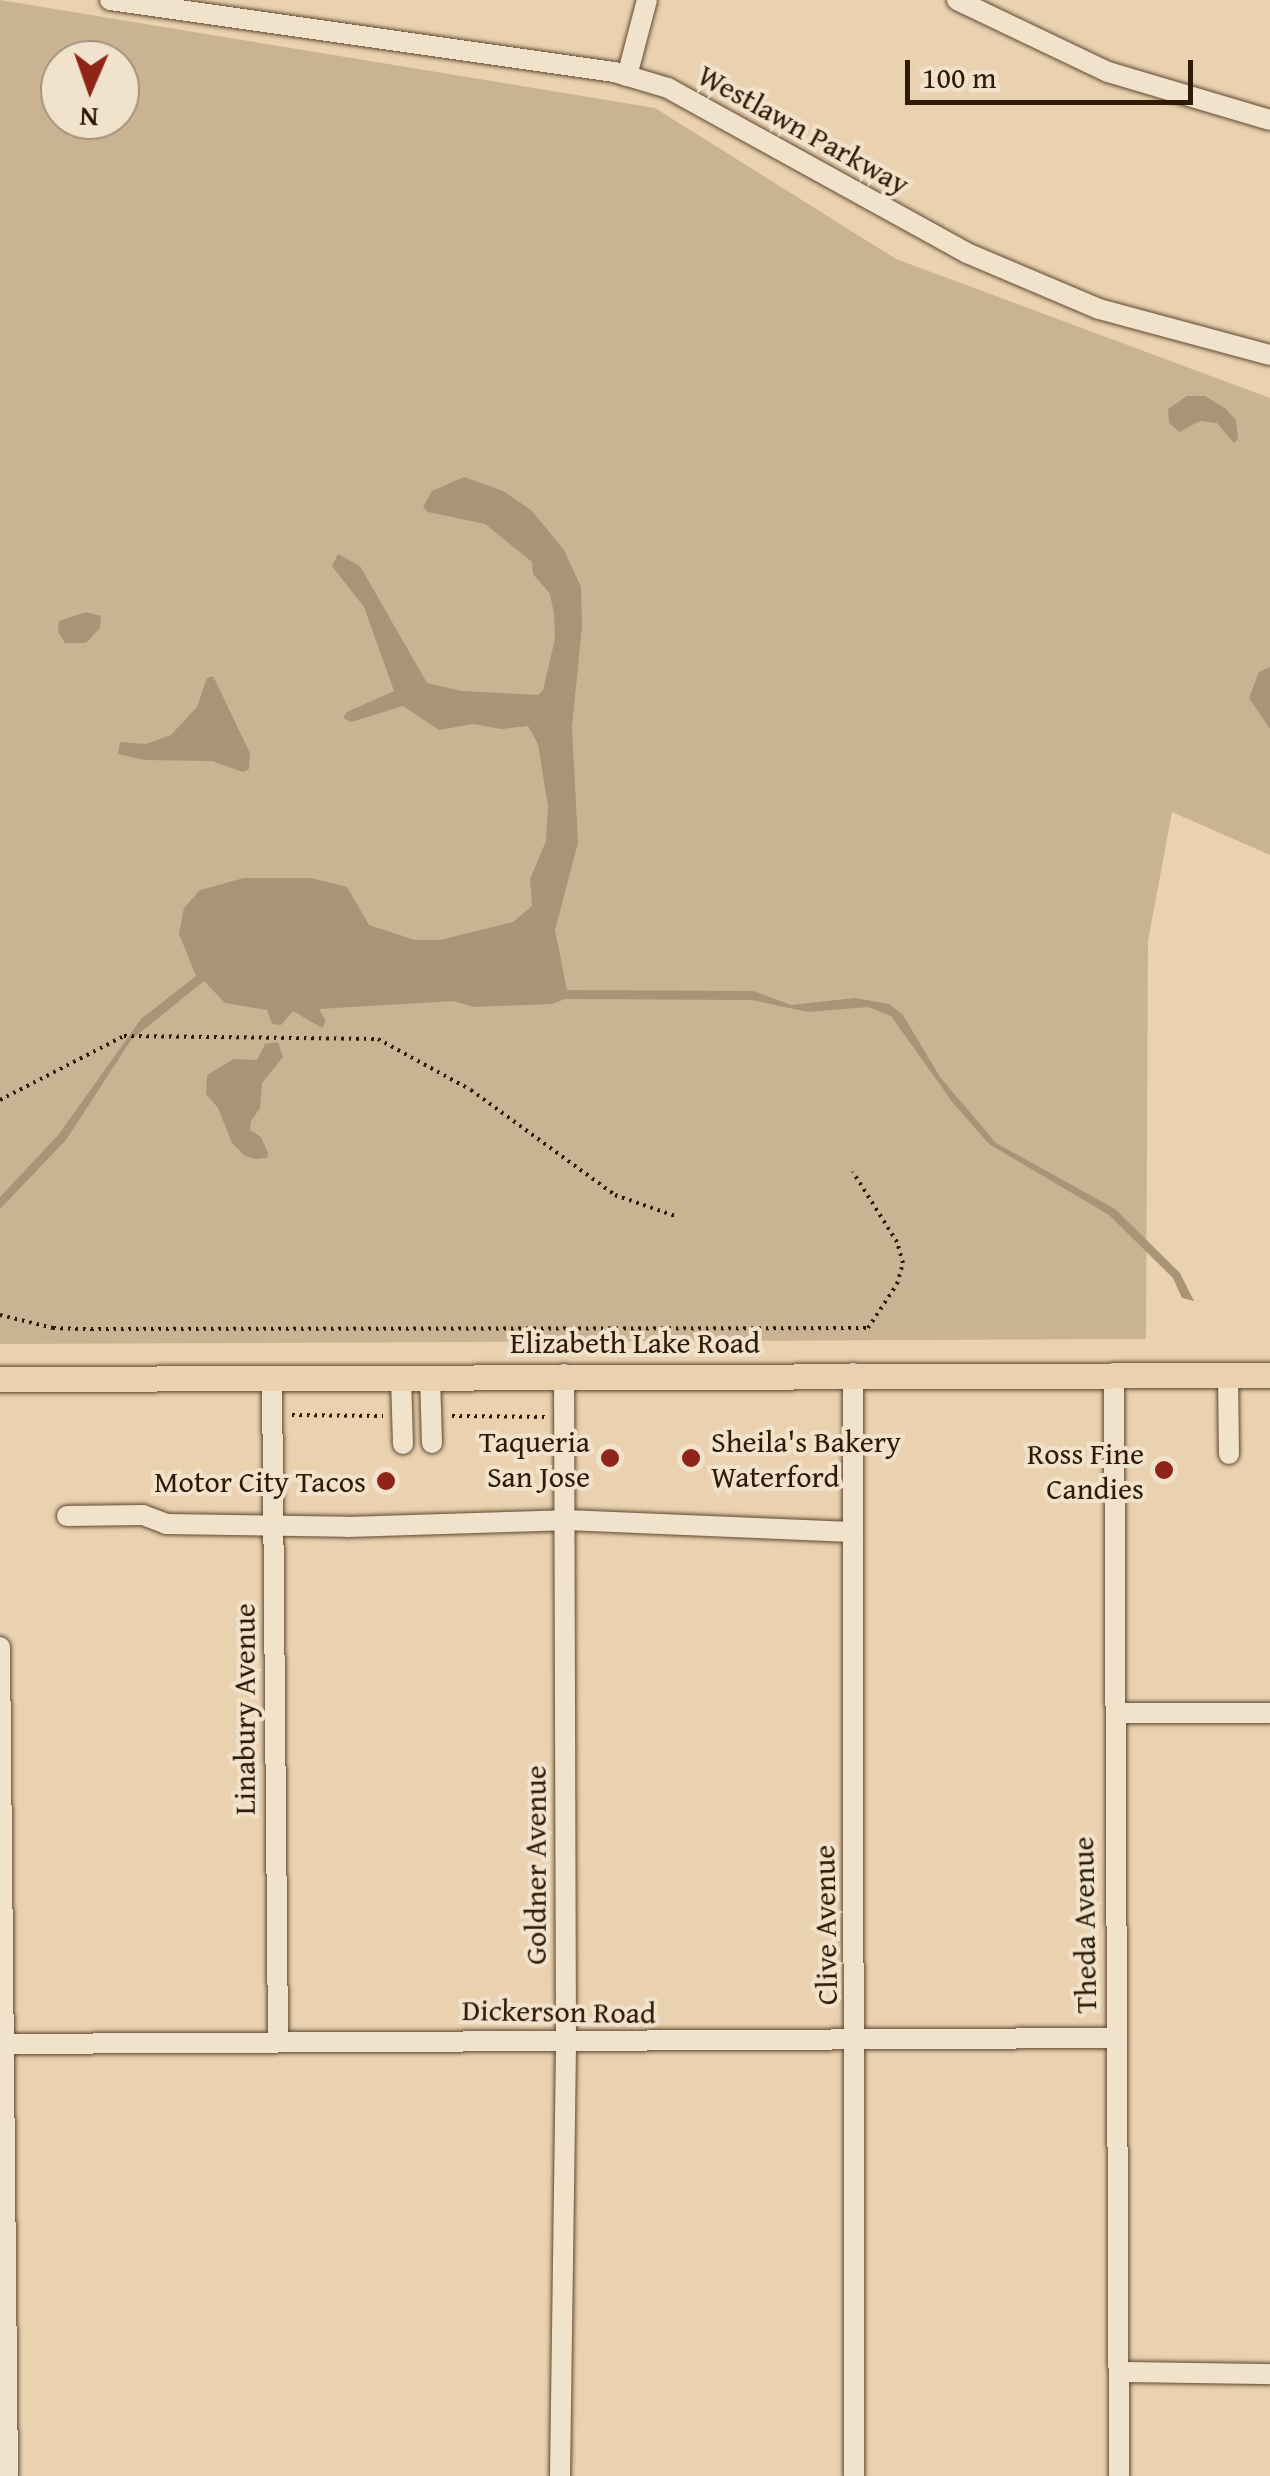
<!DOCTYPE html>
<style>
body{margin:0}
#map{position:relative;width:1270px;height:2476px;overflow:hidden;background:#ead2b0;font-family:"Gentium Book Plus",serif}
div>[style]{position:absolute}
.green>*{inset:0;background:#cab393}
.water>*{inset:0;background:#aa9476}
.path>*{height:4px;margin-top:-2px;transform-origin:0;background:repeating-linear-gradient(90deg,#2f1b05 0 2.5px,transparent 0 7.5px)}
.roads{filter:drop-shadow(0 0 2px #5e4930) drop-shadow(0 0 2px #5e4930)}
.minor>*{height:20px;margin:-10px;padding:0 10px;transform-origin:10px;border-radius:10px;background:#f1e2cc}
.major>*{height:25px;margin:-12.5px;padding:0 12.5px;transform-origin:12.5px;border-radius:12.5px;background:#ead2b0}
.dots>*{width:28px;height:28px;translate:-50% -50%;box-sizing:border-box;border:5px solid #f1e2cc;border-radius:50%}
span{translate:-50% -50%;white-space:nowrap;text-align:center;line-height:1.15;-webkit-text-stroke:8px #f1e2cc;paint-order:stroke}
.street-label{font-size:30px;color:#2f1b05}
.poi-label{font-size:30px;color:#2f1b05}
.right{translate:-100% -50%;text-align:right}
.left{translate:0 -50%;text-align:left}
.north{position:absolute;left:40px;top:40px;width:100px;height:100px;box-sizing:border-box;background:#f1e2cc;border:2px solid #a3927c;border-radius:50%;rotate:182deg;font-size:28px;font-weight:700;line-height:40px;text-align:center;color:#2f1b05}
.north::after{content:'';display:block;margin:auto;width:35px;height:45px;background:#8f2418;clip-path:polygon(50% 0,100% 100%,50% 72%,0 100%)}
.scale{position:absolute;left:905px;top:60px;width:288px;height:45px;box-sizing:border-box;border:5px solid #2f1b05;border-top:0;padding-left:12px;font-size:30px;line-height:35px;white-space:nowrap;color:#2f1b05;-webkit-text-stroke:8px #f1e2cc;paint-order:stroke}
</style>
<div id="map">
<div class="green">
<div style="clip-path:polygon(evenodd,0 0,655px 108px,896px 259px,1270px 398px,1270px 855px,1172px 812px,1148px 941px,1146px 1339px,0 1344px,0 0,60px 60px,120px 60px,120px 120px,60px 120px,60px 60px)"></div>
</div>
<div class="water">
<div style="clip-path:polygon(1187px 396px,1205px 396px,1226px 409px,1236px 420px,1238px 439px,1234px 443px,1217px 423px,1200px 421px,1179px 432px,1169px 423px,1168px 409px)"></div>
<div style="clip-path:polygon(464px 477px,503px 491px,531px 510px,564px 550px,581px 587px,582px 627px,572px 727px,578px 843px,555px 930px,567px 990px,753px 991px,791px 1005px,855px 998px,889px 1004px,903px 1015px,940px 1077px,996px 1143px,1115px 1209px,1180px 1273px,1194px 1301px,1182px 1298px,1173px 1278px,1109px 1215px,989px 1144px,953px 1103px,891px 1016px,868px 1007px,808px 1012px,752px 1000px,565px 999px,552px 1004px,474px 1007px,453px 1001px,319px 1009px,326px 1021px,322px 1028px,293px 1011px,281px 1025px,272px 1024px,267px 1010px,225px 1003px,204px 981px,131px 1040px,66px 1140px,0 1209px,0 1197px,59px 1134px,141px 1019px,196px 976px,179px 934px,184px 908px,200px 890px,244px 878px,311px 878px,347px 887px,369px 925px,415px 940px,440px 940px,513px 922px,532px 906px,530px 879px,546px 841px,548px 806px,538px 744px,528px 726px,501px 729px,473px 724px,439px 730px,403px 706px,351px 722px,343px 718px,347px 712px,394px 691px,364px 607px,332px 566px,338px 554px,360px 566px,427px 683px,461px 691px,538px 695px,543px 690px,555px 639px,554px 614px,550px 594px,533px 574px,532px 562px,485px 524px,428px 512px,423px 507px,432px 491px)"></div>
<div style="clip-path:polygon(86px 612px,101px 616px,100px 628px,86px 643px,65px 643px,58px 632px,59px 621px)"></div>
<div style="clip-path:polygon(1270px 667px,1270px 729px,1249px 698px,1259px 672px)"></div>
<div style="clip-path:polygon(213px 676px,250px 753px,249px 769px,243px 772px,212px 761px,144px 760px,118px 754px,120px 742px,146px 744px,171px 735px,197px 707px,207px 678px)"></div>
<div style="clip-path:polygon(278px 1042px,283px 1057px,262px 1083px,260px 1108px,251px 1121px,250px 1130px,261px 1137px,268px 1153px,267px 1158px,256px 1159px,245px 1156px,232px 1143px,218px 1108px,206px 1094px,207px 1075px,234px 1059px,257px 1060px,265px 1044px)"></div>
</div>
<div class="path">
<div style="left:0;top:1100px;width:140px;rotate:-27.3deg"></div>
<div style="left:124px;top:1036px;width:254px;rotate:0.7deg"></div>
<div style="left:378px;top:1039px;width:106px;rotate:28.7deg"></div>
<div style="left:471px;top:1090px;width:178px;rotate:36.1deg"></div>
<div style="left:615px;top:1195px;width:67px;rotate:19.2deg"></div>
<div style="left:0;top:1315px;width:55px;rotate:13.8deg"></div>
<div style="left:53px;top:1328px;width:38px;rotate:2deg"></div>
<div style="left:91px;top:1329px;width:777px;rotate:-0.07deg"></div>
<div style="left:868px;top:1328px;width:53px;rotate:-56.6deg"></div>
<div style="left:897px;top:1284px;width:22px;rotate:-74deg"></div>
<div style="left:903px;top:1263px;width:22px;rotate:-106deg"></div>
<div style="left:897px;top:1242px;width:83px;rotate:-122.2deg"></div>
<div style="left:292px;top:1415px;width:91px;rotate:0.6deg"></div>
<div style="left:452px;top:1416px;width:96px;rotate:0.6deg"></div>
</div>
<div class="roads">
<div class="minor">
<div style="left:110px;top:0;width:509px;rotate:8.13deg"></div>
<div style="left:614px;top:72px;width:56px;rotate:16.5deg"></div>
<div style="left:668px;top:88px;width:342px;rotate:28.9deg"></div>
<div style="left:967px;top:253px;width:143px;rotate:23deg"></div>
<div style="left:1099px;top:309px;width:177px;rotate:15.1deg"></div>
<div style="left:957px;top:0;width:167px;rotate:25.5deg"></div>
<div style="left:1108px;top:72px;width:169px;rotate:16.5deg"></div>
<div style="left:627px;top:76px;width:79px;rotate:-75.3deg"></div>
<div style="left:853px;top:1373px;width:1103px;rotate:89.95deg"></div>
<div style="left:1114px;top:1373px;width:1103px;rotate:89.74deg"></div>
<div style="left:1228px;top:1374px;width:80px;rotate:89.3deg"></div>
<div style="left:430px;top:1376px;width:67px;rotate:88.3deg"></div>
<div style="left:401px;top:1377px;width:67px;rotate:88.3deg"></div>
<div style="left:272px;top:1378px;width:662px;rotate:89.48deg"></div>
<div style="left:67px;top:1516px;width:76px;rotate:-0.8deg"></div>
<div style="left:143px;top:1515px;width:25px;rotate:21deg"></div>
<div style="left:166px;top:1524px;width:181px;rotate:0.9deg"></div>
<div style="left:347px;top:1527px;width:217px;rotate:-1.8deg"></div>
<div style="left:564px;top:1520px;width:288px;rotate:2.4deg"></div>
<div style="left:0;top:1647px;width:829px;rotate:89.45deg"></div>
<div style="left:1116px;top:1713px;width:154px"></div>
<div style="left:2px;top:2044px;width:1113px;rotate:-0.31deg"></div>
<div style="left:1119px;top:2372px;width:151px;rotate:0.8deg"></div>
<div style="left:560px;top:2476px;width:434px;rotate:-89.2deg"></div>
<div style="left:566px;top:2042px;width:668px;rotate:-90.17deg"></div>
</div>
<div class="major">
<div style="left:0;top:1379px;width:1270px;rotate:-0.18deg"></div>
</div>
</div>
<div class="dots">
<div style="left:610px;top:1458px;background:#8f2418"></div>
<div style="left:691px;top:1458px;background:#8f2418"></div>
<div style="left:1164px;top:1470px;background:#8f2418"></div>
<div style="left:386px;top:1481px;background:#8f2418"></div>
</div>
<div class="street-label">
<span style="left:804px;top:129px;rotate:29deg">Westlawn Parkway</span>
<span style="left:635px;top:1342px">Elizabeth Lake Road</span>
<span style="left:244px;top:1709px;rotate:-90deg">Linabury Avenue</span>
<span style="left:535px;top:1865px;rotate:-90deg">Goldner Avenue</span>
<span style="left:825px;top:1925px;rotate:-91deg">Clive Avenue</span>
<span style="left:1084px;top:1925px;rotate:-91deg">Theda Avenue</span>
<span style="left:559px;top:2011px;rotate:1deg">Dickerson Road</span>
</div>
<div class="poi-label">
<span class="right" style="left:590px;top:1458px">Taqueria<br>San Jose</span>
<span class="left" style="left:711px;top:1458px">Sheila's Bakery<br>Waterford</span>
<span class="right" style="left:1144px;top:1470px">Ross Fine<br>Candies</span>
<span class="right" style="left:366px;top:1481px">Motor City Tacos</span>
</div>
<div class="north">N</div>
<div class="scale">100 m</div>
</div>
